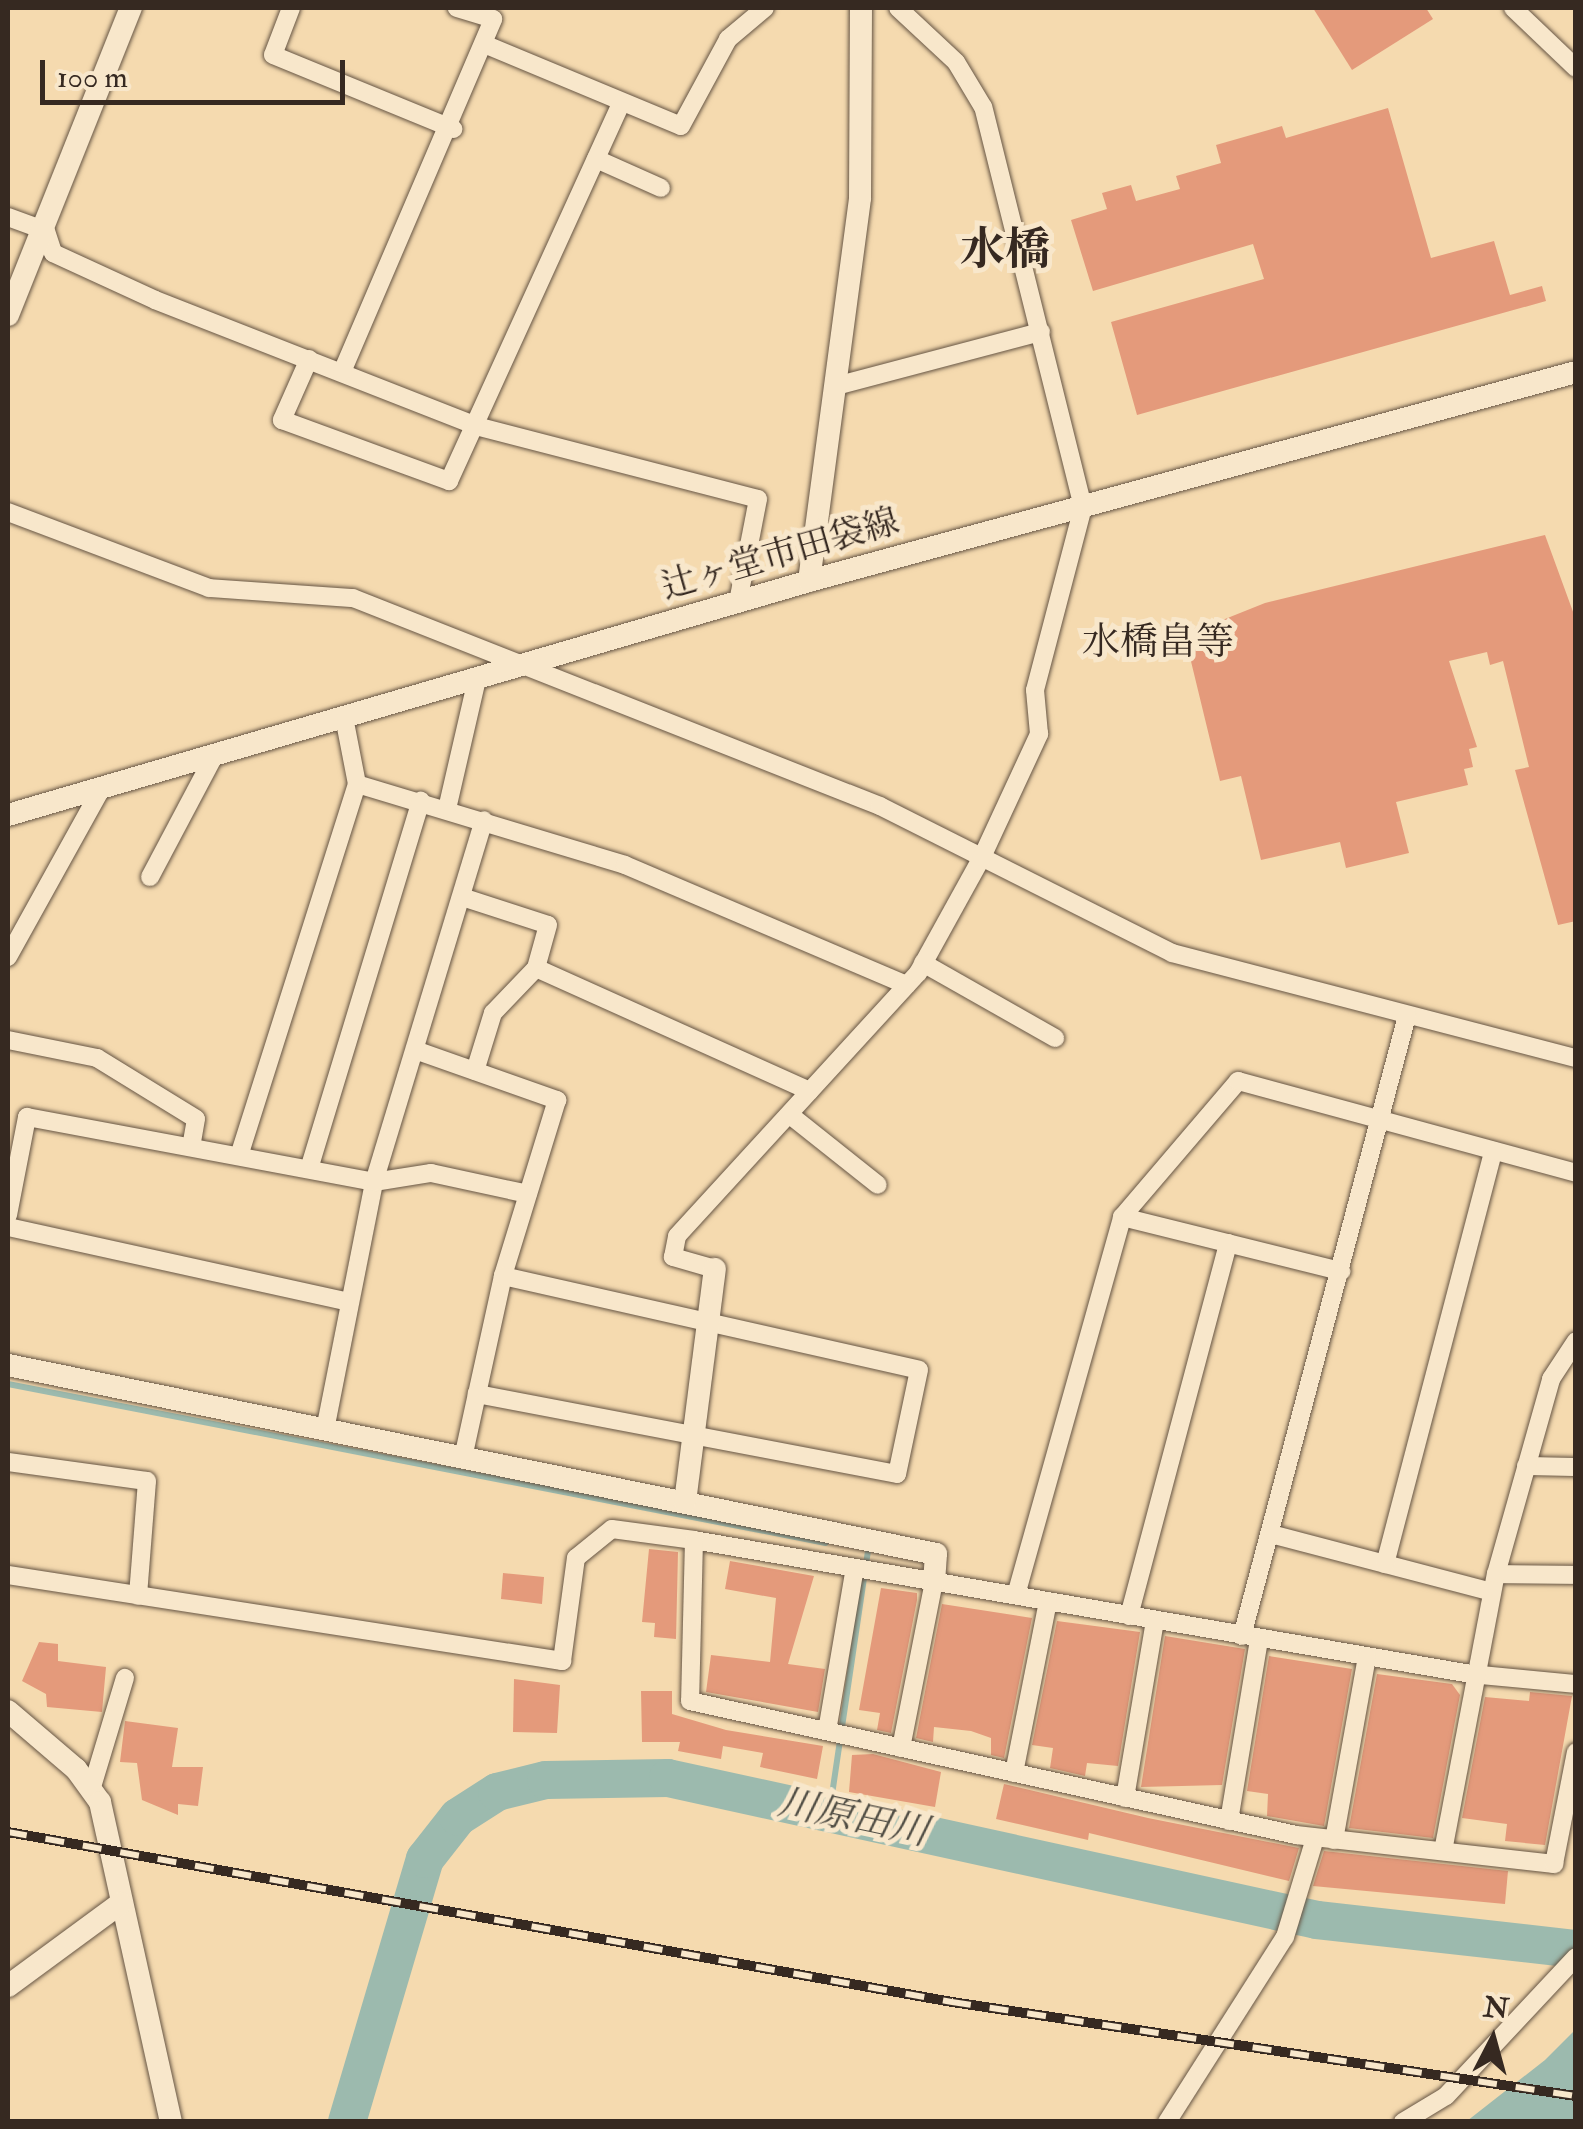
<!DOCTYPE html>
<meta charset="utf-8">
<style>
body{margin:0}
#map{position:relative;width:1583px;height:2129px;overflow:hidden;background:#f5daaf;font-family:"IM FELL Double Pica","Noto Serif JP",serif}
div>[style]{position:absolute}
.water>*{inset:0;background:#9cbaae}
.stream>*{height:6px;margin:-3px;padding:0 3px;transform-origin:3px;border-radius:3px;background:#9cbaae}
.river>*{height:38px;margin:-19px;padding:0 19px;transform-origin:19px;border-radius:19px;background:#9cbaae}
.building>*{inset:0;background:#e49a7b}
.roads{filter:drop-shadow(0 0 2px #654) drop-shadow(0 0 2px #654)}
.street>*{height:18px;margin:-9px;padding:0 9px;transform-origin:9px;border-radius:9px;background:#f8e7cb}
.secondary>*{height:22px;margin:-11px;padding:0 11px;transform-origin:11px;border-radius:11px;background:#f8e7cb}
.rail>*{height:10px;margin-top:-5px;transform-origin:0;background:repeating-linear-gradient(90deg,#f8e7cb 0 19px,#362921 0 38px);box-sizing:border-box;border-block:2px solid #362921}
span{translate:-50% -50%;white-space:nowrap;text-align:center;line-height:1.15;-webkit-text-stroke:10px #f8e7cb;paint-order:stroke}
.street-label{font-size:35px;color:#362921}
.neighbourhood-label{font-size:38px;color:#362921}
.water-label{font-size:38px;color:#504d44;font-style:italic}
.district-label{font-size:45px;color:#362921;font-weight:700}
.frame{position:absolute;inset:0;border:10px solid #362921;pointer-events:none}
.north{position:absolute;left:1443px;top:1989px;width:100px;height:100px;-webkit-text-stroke:8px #f8e7cb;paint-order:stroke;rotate:6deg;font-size:28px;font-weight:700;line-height:40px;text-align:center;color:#362921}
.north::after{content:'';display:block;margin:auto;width:35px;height:45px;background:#362921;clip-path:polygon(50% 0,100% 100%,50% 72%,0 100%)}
.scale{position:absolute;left:40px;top:60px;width:305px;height:45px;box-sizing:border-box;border:5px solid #362921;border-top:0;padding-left:12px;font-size:30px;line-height:35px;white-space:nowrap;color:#362921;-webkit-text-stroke:8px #f8e7cb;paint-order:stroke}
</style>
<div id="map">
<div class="water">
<div style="clip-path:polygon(1575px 2030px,1575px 2121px,1467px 2121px,1545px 2060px)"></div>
</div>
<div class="stream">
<div style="left:8px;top:1384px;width:833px;rotate:11deg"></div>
<div style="left:829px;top:1815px;width:267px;rotate:-81.6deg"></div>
</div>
<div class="river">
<div style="left:347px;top:2122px;width:274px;rotate:-73.5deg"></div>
<div style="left:425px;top:1859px;width:53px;rotate:-51.8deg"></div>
<div style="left:458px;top:1817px;width:46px;rotate:-32.7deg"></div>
<div style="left:497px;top:1792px;width:50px;rotate:-13.8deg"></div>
<div style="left:546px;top:1780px;width:122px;rotate:-0.9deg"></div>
<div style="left:668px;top:1778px;width:664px;rotate:12.34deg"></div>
<div style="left:1317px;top:1920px;width:261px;rotate:6.4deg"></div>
</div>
<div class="building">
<div style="clip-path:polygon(1313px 8px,1426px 8px,1433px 19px,1352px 70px)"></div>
<div style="clip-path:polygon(1388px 108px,1431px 258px,1494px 241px,1510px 295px,1542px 286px,1546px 301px,1137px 415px,1111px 322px,1264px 279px,1253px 244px,1093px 291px,1071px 220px,1107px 209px,1102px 193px,1131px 185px,1136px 201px,1180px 189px,1176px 176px,1221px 163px,1216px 145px,1282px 126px,1286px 138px)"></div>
<div style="clip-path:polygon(1545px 535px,1576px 620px,1576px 921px,1558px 925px,1515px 770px,1529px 767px,1503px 661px,1490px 665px,1487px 652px,1449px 661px,1477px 747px,1469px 749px,1473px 767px,1464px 769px,1468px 785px,1396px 802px,1409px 853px,1346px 868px,1340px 842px,1261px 860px,1241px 776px,1220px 781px,1188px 649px,1224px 641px,1220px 621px,1265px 603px)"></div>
<div style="clip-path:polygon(649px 1549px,678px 1552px,676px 1639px,654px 1637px,655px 1623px,642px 1622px)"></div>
<div style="clip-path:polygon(730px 1561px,814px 1576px,788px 1664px,825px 1669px,818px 1712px,706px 1692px,711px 1655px,770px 1662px,776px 1598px,725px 1589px)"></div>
<div style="clip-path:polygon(503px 1573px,544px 1577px,542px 1604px,501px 1599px)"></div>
<div style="clip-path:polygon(881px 1588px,917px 1593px,917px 1600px,891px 1733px,877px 1730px,880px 1713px,859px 1710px)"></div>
<div style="clip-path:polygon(942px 1604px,1032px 1618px,1004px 1758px,991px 1755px,991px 1738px,971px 1731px,934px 1727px,933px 1742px,916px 1738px)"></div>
<div style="clip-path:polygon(1057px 1621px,1140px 1632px,1118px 1766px,1087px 1763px,1085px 1776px,1050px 1768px,1053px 1748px,1032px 1745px)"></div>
<div style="clip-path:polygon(1165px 1636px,1245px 1649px,1222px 1785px,1141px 1787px)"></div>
<div style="clip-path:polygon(39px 1642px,58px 1644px,58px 1661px,106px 1667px,102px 1712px,47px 1707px,46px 1694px,22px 1681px)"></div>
<div style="clip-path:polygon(1269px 1656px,1352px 1669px,1324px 1826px,1267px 1816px,1268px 1794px,1247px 1791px)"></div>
<div style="clip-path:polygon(1377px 1674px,1452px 1684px,1460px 1695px,1433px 1838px,1349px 1828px)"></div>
<div style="clip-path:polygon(514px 1679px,560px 1685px,557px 1733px,513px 1732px)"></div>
<div style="clip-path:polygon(641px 1691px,672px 1691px,672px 1714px,726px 1730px,823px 1746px,817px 1779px,760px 1767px,763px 1753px,723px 1746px,721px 1759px,678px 1751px,680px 1742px,642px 1742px)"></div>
<div style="clip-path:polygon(1530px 1692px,1572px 1696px,1545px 1845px,1505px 1841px,1507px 1824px,1462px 1818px,1485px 1697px,1529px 1701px)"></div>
<div style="clip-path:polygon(125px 1721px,178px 1728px,172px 1767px,203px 1767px,198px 1806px,178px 1804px,178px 1815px,142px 1800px,137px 1763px,120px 1762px)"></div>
<div style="clip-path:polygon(873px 1754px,941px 1772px,935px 1807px,849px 1792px,852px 1755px)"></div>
<div style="clip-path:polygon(1004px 1784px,1148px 1818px,1299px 1848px,1289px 1881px,1089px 1833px,1088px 1840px,996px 1819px)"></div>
<div style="clip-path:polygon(1324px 1851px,1508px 1871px,1505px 1904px,1313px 1886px)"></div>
</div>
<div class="roads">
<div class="street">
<div style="left:291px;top:8px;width:50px;rotate:111deg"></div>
<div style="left:273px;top:55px;width:195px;rotate:22.3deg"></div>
<div style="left:1513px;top:8px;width:87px;rotate:43.6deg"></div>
<div style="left:484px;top:44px;width:213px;rotate:22.6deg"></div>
<div style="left:681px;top:126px;width:99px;rotate:-61.6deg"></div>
<div style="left:728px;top:39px;width:48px;rotate:-40deg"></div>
<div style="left:596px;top:159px;width:71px;rotate:24deg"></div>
<div style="left:8px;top:217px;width:40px;rotate:20.2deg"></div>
<div style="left:46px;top:231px;width:23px;rotate:72deg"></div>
<div style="left:53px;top:253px;width:112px;rotate:24.7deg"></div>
<div style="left:155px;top:300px;width:345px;rotate:21.4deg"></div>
<div style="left:476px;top:426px;width:291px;rotate:14.5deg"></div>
<div style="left:758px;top:499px;width:105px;rotate:101deg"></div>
<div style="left:309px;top:359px;width:67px;rotate:113.9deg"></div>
<div style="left:282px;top:420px;width:178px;rotate:20.1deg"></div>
<div style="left:449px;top:481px;width:414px;rotate:-65.5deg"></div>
<div style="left:342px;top:372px;width:384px;rotate:-66.8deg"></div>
<div style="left:493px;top:19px;width:38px;rotate:-163deg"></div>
<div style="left:836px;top:386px;width:212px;rotate:-14.8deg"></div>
<div style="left:8px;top:512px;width:215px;rotate:20.7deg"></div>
<div style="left:209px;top:588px;width:144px;rotate:4deg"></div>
<div style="left:353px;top:598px;width:567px;rotate:21.54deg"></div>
<div style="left:880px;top:806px;width:327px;rotate:26.7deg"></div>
<div style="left:1172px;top:953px;width:417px;rotate:14.6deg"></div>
<div style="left:357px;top:784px;width:280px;rotate:16.8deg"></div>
<div style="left:625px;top:865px;width:306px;rotate:23.1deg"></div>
<div style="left:447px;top:809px;width:133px;rotate:-77deg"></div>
<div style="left:150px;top:877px;width:137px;rotate:-62.1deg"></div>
<div style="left:462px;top:897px;width:90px;rotate:18deg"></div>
<div style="left:548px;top:925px;width:45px;rotate:105.6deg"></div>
<div style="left:536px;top:968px;width:300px;rotate:24.2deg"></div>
<div style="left:8px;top:957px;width:192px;rotate:-61deg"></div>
<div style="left:923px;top:963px;width:152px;rotate:29.6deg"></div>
<div style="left:8px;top:1040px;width:91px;rotate:11.4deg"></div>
<div style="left:97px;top:1058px;width:116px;rotate:31.6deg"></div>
<div style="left:196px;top:1119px;width:28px;rotate:100deg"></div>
<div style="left:415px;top:1050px;width:151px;rotate:19.4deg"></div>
<div style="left:557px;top:1100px;width:184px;rotate:107.1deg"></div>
<div style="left:475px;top:1071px;width:61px;rotate:-72.8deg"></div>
<div style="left:493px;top:1013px;width:62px;rotate:-46.3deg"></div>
<div style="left:790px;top:1115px;width:112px;rotate:38.5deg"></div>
<div style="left:239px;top:1156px;width:390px;rotate:-72.4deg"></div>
<div style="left:357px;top:784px;width:68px;rotate:-101deg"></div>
<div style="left:309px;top:1169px;width:385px;rotate:-73.1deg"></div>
<div style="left:8px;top:1215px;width:100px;rotate:-79deg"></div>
<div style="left:27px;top:1117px;width:353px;rotate:10.6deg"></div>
<div style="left:374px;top:1182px;width:58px;rotate:-9deg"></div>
<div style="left:431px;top:1173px;width:99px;rotate:12.2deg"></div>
<div style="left:1122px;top:1217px;width:226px;rotate:13.9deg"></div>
<div style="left:8px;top:1227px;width:344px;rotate:12.4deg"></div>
<div style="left:715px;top:1269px;width:44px;rotate:-164.1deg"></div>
<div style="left:673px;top:1257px;width:21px;rotate:-79deg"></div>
<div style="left:677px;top:1236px;width:357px;rotate:-47.5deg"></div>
<div style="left:918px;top:973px;width:132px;rotate:-61.1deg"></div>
<div style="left:982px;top:857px;width:136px;rotate:-65.1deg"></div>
<div style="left:1039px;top:734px;width:44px;rotate:-95.2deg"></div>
<div style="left:1035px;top:690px;width:189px;rotate:-75.3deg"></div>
<div style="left:1083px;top:507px;width:412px;rotate:-104deg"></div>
<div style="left:983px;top:107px;width:52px;rotate:-121deg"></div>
<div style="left:956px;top:62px;width:79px;rotate:-137deg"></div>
<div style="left:325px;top:1430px;width:253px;rotate:-78.8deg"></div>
<div style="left:374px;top:1182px;width:378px;rotate:-73.1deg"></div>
<div style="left:463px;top:1458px;width:66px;rotate:-77.7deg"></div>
<div style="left:477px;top:1394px;width:121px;rotate:-77.6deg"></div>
<div style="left:503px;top:1276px;width:426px;rotate:12.7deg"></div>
<div style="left:919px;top:1370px;width:106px;rotate:101.9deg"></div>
<div style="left:897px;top:1474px;width:428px;rotate:-169.2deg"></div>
<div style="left:8px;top:1462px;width:140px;rotate:7.8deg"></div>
<div style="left:147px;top:1481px;width:115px;rotate:94.5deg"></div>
<div style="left:1526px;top:1466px;width:50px;rotate:1.1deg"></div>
<div style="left:1271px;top:1534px;width:228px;rotate:14.7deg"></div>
<div style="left:1385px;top:1564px;width:427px;rotate:-75.3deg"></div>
<div style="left:1496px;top:1574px;width:80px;rotate:0.7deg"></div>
<div style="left:8px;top:1575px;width:561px;rotate:8.82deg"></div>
<div style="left:562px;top:1661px;width:104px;rotate:-82.3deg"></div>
<div style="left:576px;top:1558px;width:46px;rotate:-38.9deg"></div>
<div style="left:612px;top:1529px;width:83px;rotate:7.6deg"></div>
<div style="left:1016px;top:1595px;width:393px;rotate:-74.3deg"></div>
<div style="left:1122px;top:1217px;width:179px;rotate:-49.5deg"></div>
<div style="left:1238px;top:1081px;width:350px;rotate:15.2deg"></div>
<div style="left:1129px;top:1616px;width:386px;rotate:-75.1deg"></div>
<div style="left:1242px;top:1636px;width:642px;rotate:-75.1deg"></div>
<div style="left:1576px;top:1684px;width:105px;rotate:-174.6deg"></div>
<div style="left:1471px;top:1674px;width:788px;rotate:-170.22deg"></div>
<div style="left:694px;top:1540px;width:161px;rotate:91.4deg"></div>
<div style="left:690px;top:1701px;width:621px;rotate:12.47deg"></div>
<div style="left:1296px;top:1835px;width:260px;rotate:6.4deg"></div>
<div style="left:1554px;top:1864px;width:114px;rotate:-78.9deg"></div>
<div style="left:827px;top:1731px;width:165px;rotate:-80.3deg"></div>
<div style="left:901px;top:1748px;width:170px;rotate:-78.8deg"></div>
<div style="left:1014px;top:1773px;width:175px;rotate:-78.8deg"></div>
<div style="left:92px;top:1787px;width:114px;rotate:-73.2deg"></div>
<div style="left:1125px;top:1798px;width:180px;rotate:-80.4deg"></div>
<div style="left:1229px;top:1821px;width:184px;rotate:-80.6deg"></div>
<div style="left:1334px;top:1840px;width:186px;rotate:-79.8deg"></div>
<div style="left:1443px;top:1851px;width:282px;rotate:-79.2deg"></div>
<div style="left:1496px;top:1574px;width:203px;rotate:-74.2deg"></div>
<div style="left:1551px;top:1379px;width:45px;rotate:-56.7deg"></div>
<div style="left:1167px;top:2122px;width:219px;rotate:-57.5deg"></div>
<div style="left:1285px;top:1937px;width:103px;rotate:-73.1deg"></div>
<div style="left:1403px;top:2122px;width:50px;rotate:-31.2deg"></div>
<div style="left:1446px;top:2096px;width:190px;rotate:-46.9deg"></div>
</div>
<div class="secondary">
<div style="left:8px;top:315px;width:331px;rotate:-68.2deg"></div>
<div style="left:809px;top:581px;width:386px;rotate:-82.4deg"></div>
<div style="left:860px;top:198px;width:190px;rotate:-89.7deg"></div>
<div style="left:8px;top:815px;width:834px;rotate:-16.28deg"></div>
<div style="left:809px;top:581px;width:795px;rotate:-15.24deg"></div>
<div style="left:8px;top:1365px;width:947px;rotate:11.51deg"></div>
<div style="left:936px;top:1554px;width:27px;rotate:94deg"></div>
<div style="left:685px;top:1502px;width:235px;rotate:-82.7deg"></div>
<div style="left:8px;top:1711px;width:89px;rotate:40.5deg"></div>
<div style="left:76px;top:1769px;width:41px;rotate:54deg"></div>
<div style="left:100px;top:1802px;width:328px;rotate:77.5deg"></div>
<div style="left:8px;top:1986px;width:140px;rotate:-36.3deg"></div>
</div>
</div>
<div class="rail">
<div style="left:8px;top:1832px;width:959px;rotate:10.21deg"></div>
<div style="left:952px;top:2002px;width:631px;rotate:8.57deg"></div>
</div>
<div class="street-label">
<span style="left:780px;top:554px;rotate:-16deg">辻ヶ堂市田袋線</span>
</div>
<div class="neighbourhood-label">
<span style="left:1158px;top:643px">水橋畠等</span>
</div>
<div class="water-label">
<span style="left:853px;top:1818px;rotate:12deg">川原田川</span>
</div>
<div class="district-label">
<span style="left:1005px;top:251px">水橋</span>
</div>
<div class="frame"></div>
<div class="north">N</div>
<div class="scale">100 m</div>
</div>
